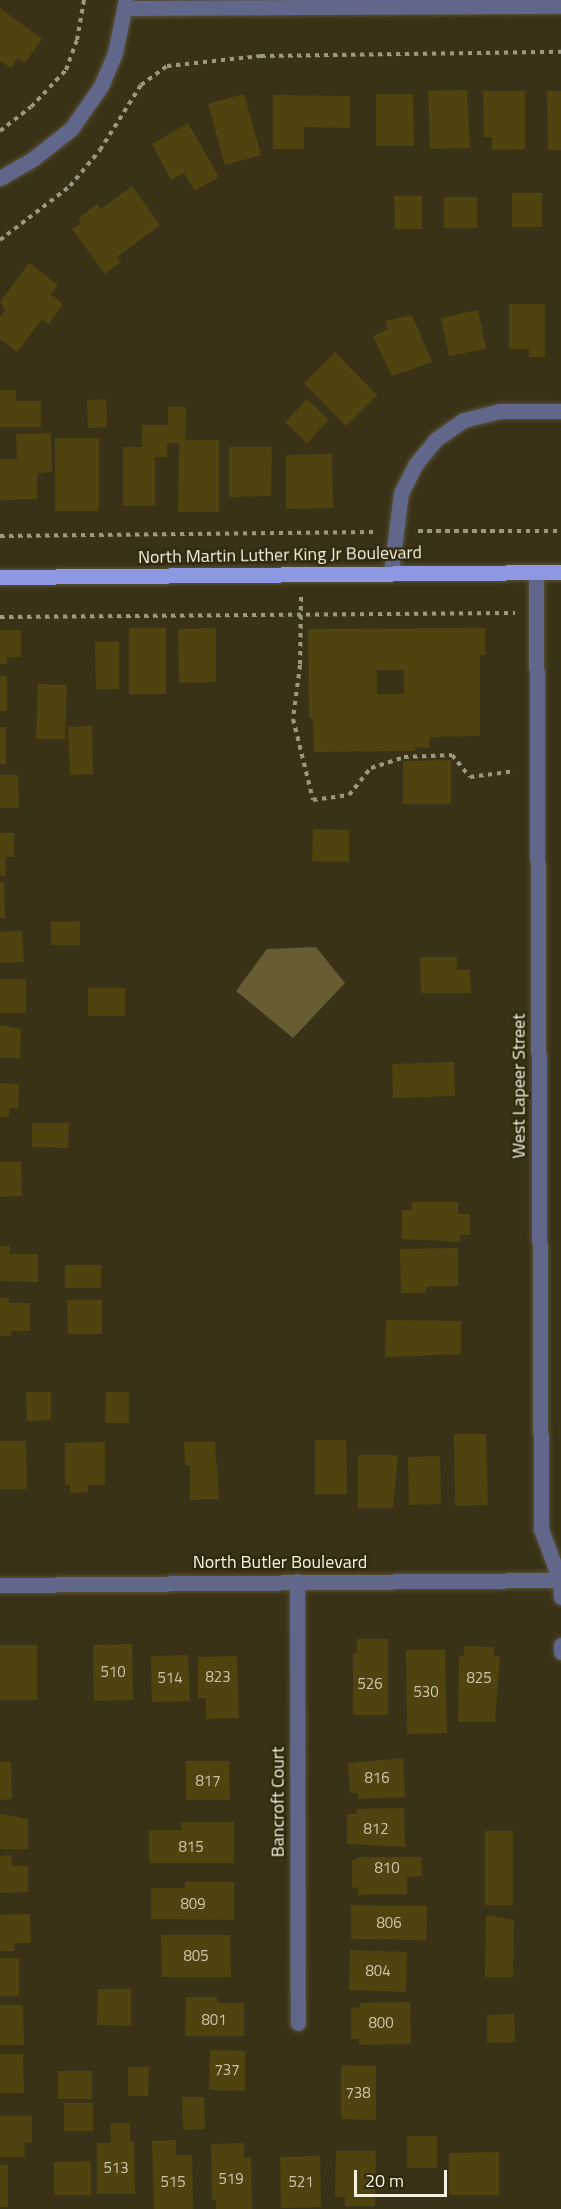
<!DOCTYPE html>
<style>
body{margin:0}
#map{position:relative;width:561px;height:2209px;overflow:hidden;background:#393216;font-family:"Titillium Web",sans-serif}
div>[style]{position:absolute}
.green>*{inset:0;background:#665d33}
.building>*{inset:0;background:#4f4410}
.path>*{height:4px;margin-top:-2px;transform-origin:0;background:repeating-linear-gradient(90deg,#9d9882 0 4.5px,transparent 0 9px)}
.roads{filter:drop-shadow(0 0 2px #575136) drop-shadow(0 0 2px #575136)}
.minor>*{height:15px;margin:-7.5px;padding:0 7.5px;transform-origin:7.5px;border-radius:7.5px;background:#61668b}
.major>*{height:15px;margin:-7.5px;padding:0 7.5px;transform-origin:7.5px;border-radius:7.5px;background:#8e97e2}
span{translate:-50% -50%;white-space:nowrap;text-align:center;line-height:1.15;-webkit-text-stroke:4.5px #2f280c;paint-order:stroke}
.number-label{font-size:15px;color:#ccc6ad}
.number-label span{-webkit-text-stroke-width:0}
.street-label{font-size:18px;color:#f5f2e1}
.scale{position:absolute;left:354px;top:2170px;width:93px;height:27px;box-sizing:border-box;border:3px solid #f5f2e1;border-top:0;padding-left:8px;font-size:18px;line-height:21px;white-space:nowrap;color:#f5f2e1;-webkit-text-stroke:4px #2f280c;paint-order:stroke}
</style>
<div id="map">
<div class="green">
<div style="clip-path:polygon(316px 947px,345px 983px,293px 1038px,236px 991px,267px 949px)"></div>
</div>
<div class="building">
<div style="clip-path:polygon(0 8px,42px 39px,25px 63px,18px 58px,11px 68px,0 61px)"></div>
<div style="clip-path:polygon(467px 90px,470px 148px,430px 149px,428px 91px)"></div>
<div style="clip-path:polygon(483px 91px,525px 91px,525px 149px,492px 150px,492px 137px,484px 137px)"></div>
<div style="clip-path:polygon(547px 91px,561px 91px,561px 150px,548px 150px)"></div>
<div style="clip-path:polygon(244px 94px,261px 155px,225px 165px,208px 104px)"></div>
<div style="clip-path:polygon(376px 94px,413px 94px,414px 146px,376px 146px)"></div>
<div style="clip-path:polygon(273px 95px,350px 96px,350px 128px,304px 127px,304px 149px,273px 149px)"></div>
<div style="clip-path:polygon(188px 123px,219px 177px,195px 191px,184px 173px,171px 180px,152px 144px)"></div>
<div style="clip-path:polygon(132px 186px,160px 225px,117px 257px,121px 262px,105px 274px,72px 229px,81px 223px,78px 219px,97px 204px,101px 209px)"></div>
<div style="clip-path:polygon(512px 193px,542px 193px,542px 227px,512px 227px)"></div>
<div style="clip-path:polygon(394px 196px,422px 196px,422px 229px,395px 229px)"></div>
<div style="clip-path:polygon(444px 197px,477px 197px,477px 228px,444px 228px)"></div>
<div style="clip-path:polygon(29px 263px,58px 285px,51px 294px,63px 304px,49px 324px,42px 319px,17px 352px,0 339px,0 317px,5px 310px,0 302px)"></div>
<div style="clip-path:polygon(509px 304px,545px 304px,545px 357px,529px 357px,529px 349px,509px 349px)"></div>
<div style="clip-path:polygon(478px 310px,486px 349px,449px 356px,441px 318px)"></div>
<div style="clip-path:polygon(412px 315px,432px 362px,392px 376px,373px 336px,388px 329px,385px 321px)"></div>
<div style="clip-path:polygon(335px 352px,377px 395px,346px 426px,304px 383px)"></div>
<div style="clip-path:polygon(0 390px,16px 390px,16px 401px,41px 401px,41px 427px,0 427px)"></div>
<div style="clip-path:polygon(106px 399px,107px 427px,88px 428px,87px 400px)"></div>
<div style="clip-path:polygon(307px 399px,329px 420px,307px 443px,285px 422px)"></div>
<div style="clip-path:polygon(168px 407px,186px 407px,185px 440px,219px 440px,219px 512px,178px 512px,179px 443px,167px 443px,167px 457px,155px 457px,155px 506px,123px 506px,123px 447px,142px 447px,142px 425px,168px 425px)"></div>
<div style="clip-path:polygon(51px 433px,52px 472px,37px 473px,37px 499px,0 500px,0 459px,17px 459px,16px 434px)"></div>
<div style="clip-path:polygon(55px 438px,99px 438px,99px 511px,55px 511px)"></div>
<div style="clip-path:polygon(229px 447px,272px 447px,271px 496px,229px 497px)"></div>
<div style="clip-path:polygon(332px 454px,333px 508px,286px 509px,286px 455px)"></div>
<div style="clip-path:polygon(129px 628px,166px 628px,166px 694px,129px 694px)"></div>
<div style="clip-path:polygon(216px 628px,216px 682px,179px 683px,178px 629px)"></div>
<div style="clip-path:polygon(evenodd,485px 628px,485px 655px,480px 655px,480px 736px,429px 737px,429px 748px,415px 747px,415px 751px,314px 752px,313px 718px,309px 718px,308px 629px,485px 628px,377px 670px,404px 670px,404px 694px,377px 694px,377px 670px)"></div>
<div style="clip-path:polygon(0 630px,21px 630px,21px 657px,7px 657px,7px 664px,0 664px)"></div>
<div style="clip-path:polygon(95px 642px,119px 642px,119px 689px,96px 689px)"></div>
<div style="clip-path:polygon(0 676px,7px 676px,7px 711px,0 711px)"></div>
<div style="clip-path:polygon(38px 684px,67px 685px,65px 739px,36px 739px)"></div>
<div style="clip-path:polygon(92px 726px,93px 774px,70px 775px,68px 727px)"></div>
<div style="clip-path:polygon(0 727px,6px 727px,6px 764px,0 764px)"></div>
<div style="clip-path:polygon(451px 760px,451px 804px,403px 804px,403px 761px)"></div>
<div style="clip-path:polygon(0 775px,18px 775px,19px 808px,0 808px)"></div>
<div style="clip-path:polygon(313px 829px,349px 830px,349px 862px,312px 861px)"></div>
<div style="clip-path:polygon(0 833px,14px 833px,14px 857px,5px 857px,6px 876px,0 876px)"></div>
<div style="clip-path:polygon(0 882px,4px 882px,5px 918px,0 918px)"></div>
<div style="clip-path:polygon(80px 921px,80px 945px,51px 945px,51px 922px)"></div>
<div style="clip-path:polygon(22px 931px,24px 962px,0 963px,0 932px)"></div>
<div style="clip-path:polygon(420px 957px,457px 957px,457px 970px,470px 970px,471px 993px,421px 993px)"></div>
<div style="clip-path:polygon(0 979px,26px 979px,26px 1013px,0 1013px)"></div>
<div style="clip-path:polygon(88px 988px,125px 988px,125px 1016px,88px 1016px)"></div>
<div style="clip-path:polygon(0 1025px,21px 1029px,20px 1058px,0 1058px)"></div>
<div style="clip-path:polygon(454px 1062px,455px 1096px,393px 1098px,392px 1064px)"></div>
<div style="clip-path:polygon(0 1083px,19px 1084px,18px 1108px,9px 1108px,9px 1117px,0 1117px)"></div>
<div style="clip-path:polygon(32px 1123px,69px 1123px,68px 1148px,32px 1147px)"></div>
<div style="clip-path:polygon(0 1162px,21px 1162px,22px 1196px,0 1197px)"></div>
<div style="clip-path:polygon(412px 1202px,458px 1202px,458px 1214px,470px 1214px,470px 1235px,460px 1235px,460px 1242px,402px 1239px,402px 1210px,412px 1210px)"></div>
<div style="clip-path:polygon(0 1246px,10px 1246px,9px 1254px,38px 1254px,38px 1282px,0 1281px)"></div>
<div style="clip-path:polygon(458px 1248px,458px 1286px,426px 1287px,426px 1293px,401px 1293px,400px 1249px)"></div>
<div style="clip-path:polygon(65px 1265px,101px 1265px,101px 1288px,65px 1288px)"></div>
<div style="clip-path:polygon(0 1298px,9px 1298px,9px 1303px,30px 1303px,30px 1331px,11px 1331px,11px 1336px,0 1336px)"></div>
<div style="clip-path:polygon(67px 1300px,102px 1300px,102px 1334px,68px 1334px)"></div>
<div style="clip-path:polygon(386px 1320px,461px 1321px,461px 1354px,385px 1357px)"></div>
<div style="clip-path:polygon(26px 1392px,51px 1392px,51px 1420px,27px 1421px)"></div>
<div style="clip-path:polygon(106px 1392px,129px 1392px,129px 1423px,105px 1423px)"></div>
<div style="clip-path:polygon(454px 1434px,486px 1434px,488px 1505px,455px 1506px)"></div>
<div style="clip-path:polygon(315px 1440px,346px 1440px,347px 1494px,315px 1494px)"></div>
<div style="clip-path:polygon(0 1441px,26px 1441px,27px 1489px,0 1489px)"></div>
<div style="clip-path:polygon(105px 1442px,105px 1485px,88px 1485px,88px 1492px,70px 1493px,70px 1485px,65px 1485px,65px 1443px)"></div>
<div style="clip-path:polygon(184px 1442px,215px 1442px,219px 1499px,190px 1500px,190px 1466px,185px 1465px)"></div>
<div style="clip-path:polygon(358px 1455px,398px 1455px,393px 1508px,358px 1508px)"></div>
<div style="clip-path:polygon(440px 1456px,441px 1504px,409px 1505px,408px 1457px)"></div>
<div style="clip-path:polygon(357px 1639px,388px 1639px,388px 1715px,353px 1715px,353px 1653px,357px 1653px)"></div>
<div style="clip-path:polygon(132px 1644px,133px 1700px,94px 1701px,93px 1645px)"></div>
<div style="clip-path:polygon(0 1645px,37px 1645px,37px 1700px,0 1700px)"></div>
<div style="clip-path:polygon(464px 1646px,494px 1647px,494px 1656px,500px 1656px,495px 1722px,458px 1722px,459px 1655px,464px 1656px)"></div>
<div style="clip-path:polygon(406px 1650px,445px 1650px,447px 1733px,407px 1734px)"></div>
<div style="clip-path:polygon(188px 1655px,190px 1701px,152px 1702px,151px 1656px)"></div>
<div style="clip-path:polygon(237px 1656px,239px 1718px,206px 1719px,206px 1698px,198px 1698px,198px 1657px)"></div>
<div style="clip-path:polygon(403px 1758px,405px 1797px,358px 1799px,358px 1793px,350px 1793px,348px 1763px)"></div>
<div style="clip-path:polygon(186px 1761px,229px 1761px,230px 1800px,186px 1800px)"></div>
<div style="clip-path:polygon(0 1762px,11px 1762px,12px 1799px,0 1800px)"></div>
<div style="clip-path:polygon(404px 1808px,405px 1847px,347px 1844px,347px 1814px,357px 1814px,357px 1809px)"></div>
<div style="clip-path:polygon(0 1814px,28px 1819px,28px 1849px,0 1849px)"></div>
<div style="clip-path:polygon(181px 1822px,234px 1822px,234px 1863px,149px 1863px,149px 1830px,182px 1830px)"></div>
<div style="clip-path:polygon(485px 1831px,513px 1831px,513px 1905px,485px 1905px)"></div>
<div style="clip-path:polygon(11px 1855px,12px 1866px,28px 1866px,28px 1892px,0 1893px,0 1856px)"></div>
<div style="clip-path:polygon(360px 1857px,421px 1857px,422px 1876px,407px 1877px,407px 1894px,358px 1895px,358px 1887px,352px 1888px,352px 1861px)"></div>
<div style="clip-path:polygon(185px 1882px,234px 1882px,234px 1920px,151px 1919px,151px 1888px,185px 1888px)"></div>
<div style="clip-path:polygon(351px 1905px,427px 1906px,426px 1940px,351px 1939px)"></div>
<div style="clip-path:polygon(30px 1914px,31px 1943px,14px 1943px,14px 1951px,0 1951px,0 1915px)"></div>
<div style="clip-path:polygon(486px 1915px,514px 1920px,513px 1977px,485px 1977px)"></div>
<div style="clip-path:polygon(161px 1935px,230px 1935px,231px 1977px,162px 1977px)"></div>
<div style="clip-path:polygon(350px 1950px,407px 1952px,406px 1992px,349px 1990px)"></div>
<div style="clip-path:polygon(0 1958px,19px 1958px,19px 1996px,0 1996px)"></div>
<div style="clip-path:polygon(98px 1989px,131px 1989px,131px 2026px,97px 2025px)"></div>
<div style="clip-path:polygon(186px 1997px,217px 1997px,217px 2003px,244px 2003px,244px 2036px,185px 2036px)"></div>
<div style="clip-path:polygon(410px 2002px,411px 2044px,359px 2045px,359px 2039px,351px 2039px,351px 2008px,360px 2007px,360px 2003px)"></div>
<div style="clip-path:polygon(0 2005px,23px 2005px,24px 2045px,0 2045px)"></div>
<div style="clip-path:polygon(514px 2014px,515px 2042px,487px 2043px,487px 2015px)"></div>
<div style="clip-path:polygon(210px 2050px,245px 2051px,245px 2091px,209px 2090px)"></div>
<div style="clip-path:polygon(0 2054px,23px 2054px,24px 2093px,0 2093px)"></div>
<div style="clip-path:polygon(341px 2065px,376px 2066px,376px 2120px,341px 2119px)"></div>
<div style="clip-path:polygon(128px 2067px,149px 2067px,148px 2096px,128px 2096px)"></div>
<div style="clip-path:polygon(58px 2071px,92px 2071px,92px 2099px,58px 2099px)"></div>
<div style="clip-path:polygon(182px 2097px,204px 2097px,205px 2129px,183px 2130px)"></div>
<div style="clip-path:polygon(64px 2103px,93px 2103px,93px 2131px,64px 2131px)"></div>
<div style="clip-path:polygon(0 2116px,32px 2116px,32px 2143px,24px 2142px,25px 2157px,0 2157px)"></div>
<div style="clip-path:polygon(110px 2123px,130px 2123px,130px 2141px,134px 2141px,135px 2194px,97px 2194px,97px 2143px,111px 2143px)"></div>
<div style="clip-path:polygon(407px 2136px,437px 2136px,437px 2168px,407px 2168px)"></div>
<div style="clip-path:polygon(176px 2140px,176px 2155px,192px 2155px,193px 2209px,154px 2209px,152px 2141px)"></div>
<div style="clip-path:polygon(244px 2143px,244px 2158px,251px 2157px,252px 2209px,216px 2209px,216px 2200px,212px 2200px,211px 2144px)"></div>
<div style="clip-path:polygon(336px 2151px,376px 2151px,375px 2206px,345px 2206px,345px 2197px,335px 2197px)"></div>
<div style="clip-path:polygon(499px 2152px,499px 2195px,449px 2195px,449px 2153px)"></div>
<div style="clip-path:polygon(320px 2156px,321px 2207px,281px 2208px,280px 2157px)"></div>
<div style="clip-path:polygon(91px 2161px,91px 2195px,54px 2195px,54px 2162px)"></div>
<div style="clip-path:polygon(0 2165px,8px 2165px,8px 2207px,0 2207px)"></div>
</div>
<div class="path">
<div style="left:0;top:131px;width:39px;rotate:-38deg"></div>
<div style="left:31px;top:107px;width:51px;rotate:-46.6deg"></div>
<div style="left:66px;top:70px;width:32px;rotate:-70deg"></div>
<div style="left:77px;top:40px;width:41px;rotate:-80.1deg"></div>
<div style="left:0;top:240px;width:88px;rotate:-37.6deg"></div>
<div style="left:70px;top:186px;width:47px;rotate:-50.2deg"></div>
<div style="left:100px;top:150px;width:77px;rotate:-57.8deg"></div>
<div style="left:141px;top:85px;width:32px;rotate:-36deg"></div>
<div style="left:167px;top:66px;width:95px;rotate:-6.1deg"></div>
<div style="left:261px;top:56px;width:300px;rotate:-0.8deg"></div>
<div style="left:418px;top:531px;width:143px"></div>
<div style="left:0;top:536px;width:374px;rotate:-0.6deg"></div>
<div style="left:301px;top:597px;width:68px;rotate:90.8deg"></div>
<div style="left:300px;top:665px;width:54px;rotate:97.4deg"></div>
<div style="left:293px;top:719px;width:83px;rotate:76.1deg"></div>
<div style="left:313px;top:800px;width:36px;rotate:-8deg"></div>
<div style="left:349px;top:795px;width:35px;rotate:-51deg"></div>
<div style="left:371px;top:768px;width:35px;rotate:-18deg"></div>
<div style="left:404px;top:757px;width:48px;rotate:-2.4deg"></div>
<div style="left:452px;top:755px;width:28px;rotate:51deg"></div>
<div style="left:470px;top:777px;width:45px;rotate:-7.6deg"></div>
<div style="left:0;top:617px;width:515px;rotate:-0.45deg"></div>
</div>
<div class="roads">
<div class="minor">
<div style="left:124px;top:8px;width:437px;rotate:-0.3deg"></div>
<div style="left:0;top:178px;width:39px;rotate:-30deg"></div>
<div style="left:34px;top:158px;width:47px;rotate:-38.1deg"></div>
<div style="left:71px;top:129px;width:52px;rotate:-55.1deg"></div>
<div style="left:101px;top:86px;width:36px;rotate:-67deg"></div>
<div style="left:115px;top:53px;width:54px;rotate:-78.3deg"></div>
<div style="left:536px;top:572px;width:957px;rotate:89.7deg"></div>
<div style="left:541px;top:1529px;width:54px;rotate:69.6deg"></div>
<div style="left:560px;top:1580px;width:17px;rotate:87deg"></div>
<div style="left:391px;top:573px;width:81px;rotate:-82.9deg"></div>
<div style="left:401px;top:493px;width:31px;rotate:-63deg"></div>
<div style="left:415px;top:465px;width:32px;rotate:-51deg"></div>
<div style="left:435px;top:440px;width:35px;rotate:-35deg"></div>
<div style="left:464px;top:420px;width:36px;rotate:-14deg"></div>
<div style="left:499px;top:411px;width:62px"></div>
<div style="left:297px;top:1581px;width:442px;rotate:89.9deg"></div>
<div style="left:0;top:1585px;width:561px;rotate:-0.51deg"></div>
<div style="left:561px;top:1645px;width:7px;rotate:90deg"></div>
</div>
<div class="major">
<div style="left:0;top:577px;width:561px;rotate:-0.51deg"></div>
</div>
</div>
<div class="number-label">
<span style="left:113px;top:1672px">510</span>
<span style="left:218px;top:1677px">823</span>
<span style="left:170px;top:1678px">514</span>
<span style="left:479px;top:1678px">825</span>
<span style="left:370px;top:1684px">526</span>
<span style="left:426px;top:1692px">530</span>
<span style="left:377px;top:1778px">816</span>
<span style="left:208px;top:1781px">817</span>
<span style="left:376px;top:1829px">812</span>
<span style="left:191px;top:1847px">815</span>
<span style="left:387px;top:1868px">810</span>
<span style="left:193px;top:1904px">809</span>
<span style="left:389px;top:1923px">806</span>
<span style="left:196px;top:1956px">805</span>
<span style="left:378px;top:1971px">804</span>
<span style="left:214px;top:2020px">801</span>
<span style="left:381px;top:2023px">800</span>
<span style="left:227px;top:2070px">737</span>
<span style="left:358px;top:2093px">738</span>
<span style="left:116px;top:2168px">513</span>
<span style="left:231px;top:2179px">519</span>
<span style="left:173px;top:2182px">515</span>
<span style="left:301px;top:2182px">521</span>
</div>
<div class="street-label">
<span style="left:280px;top:555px;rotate:-1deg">North Martin Luther King Jr Boulevard</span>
<span style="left:519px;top:1086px;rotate:-90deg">West Lapeer Street</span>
<span style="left:280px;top:1562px">North Butler Boulevard</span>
<span style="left:278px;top:1802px;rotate:-90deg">Bancroft Court</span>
</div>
<div class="scale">20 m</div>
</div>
